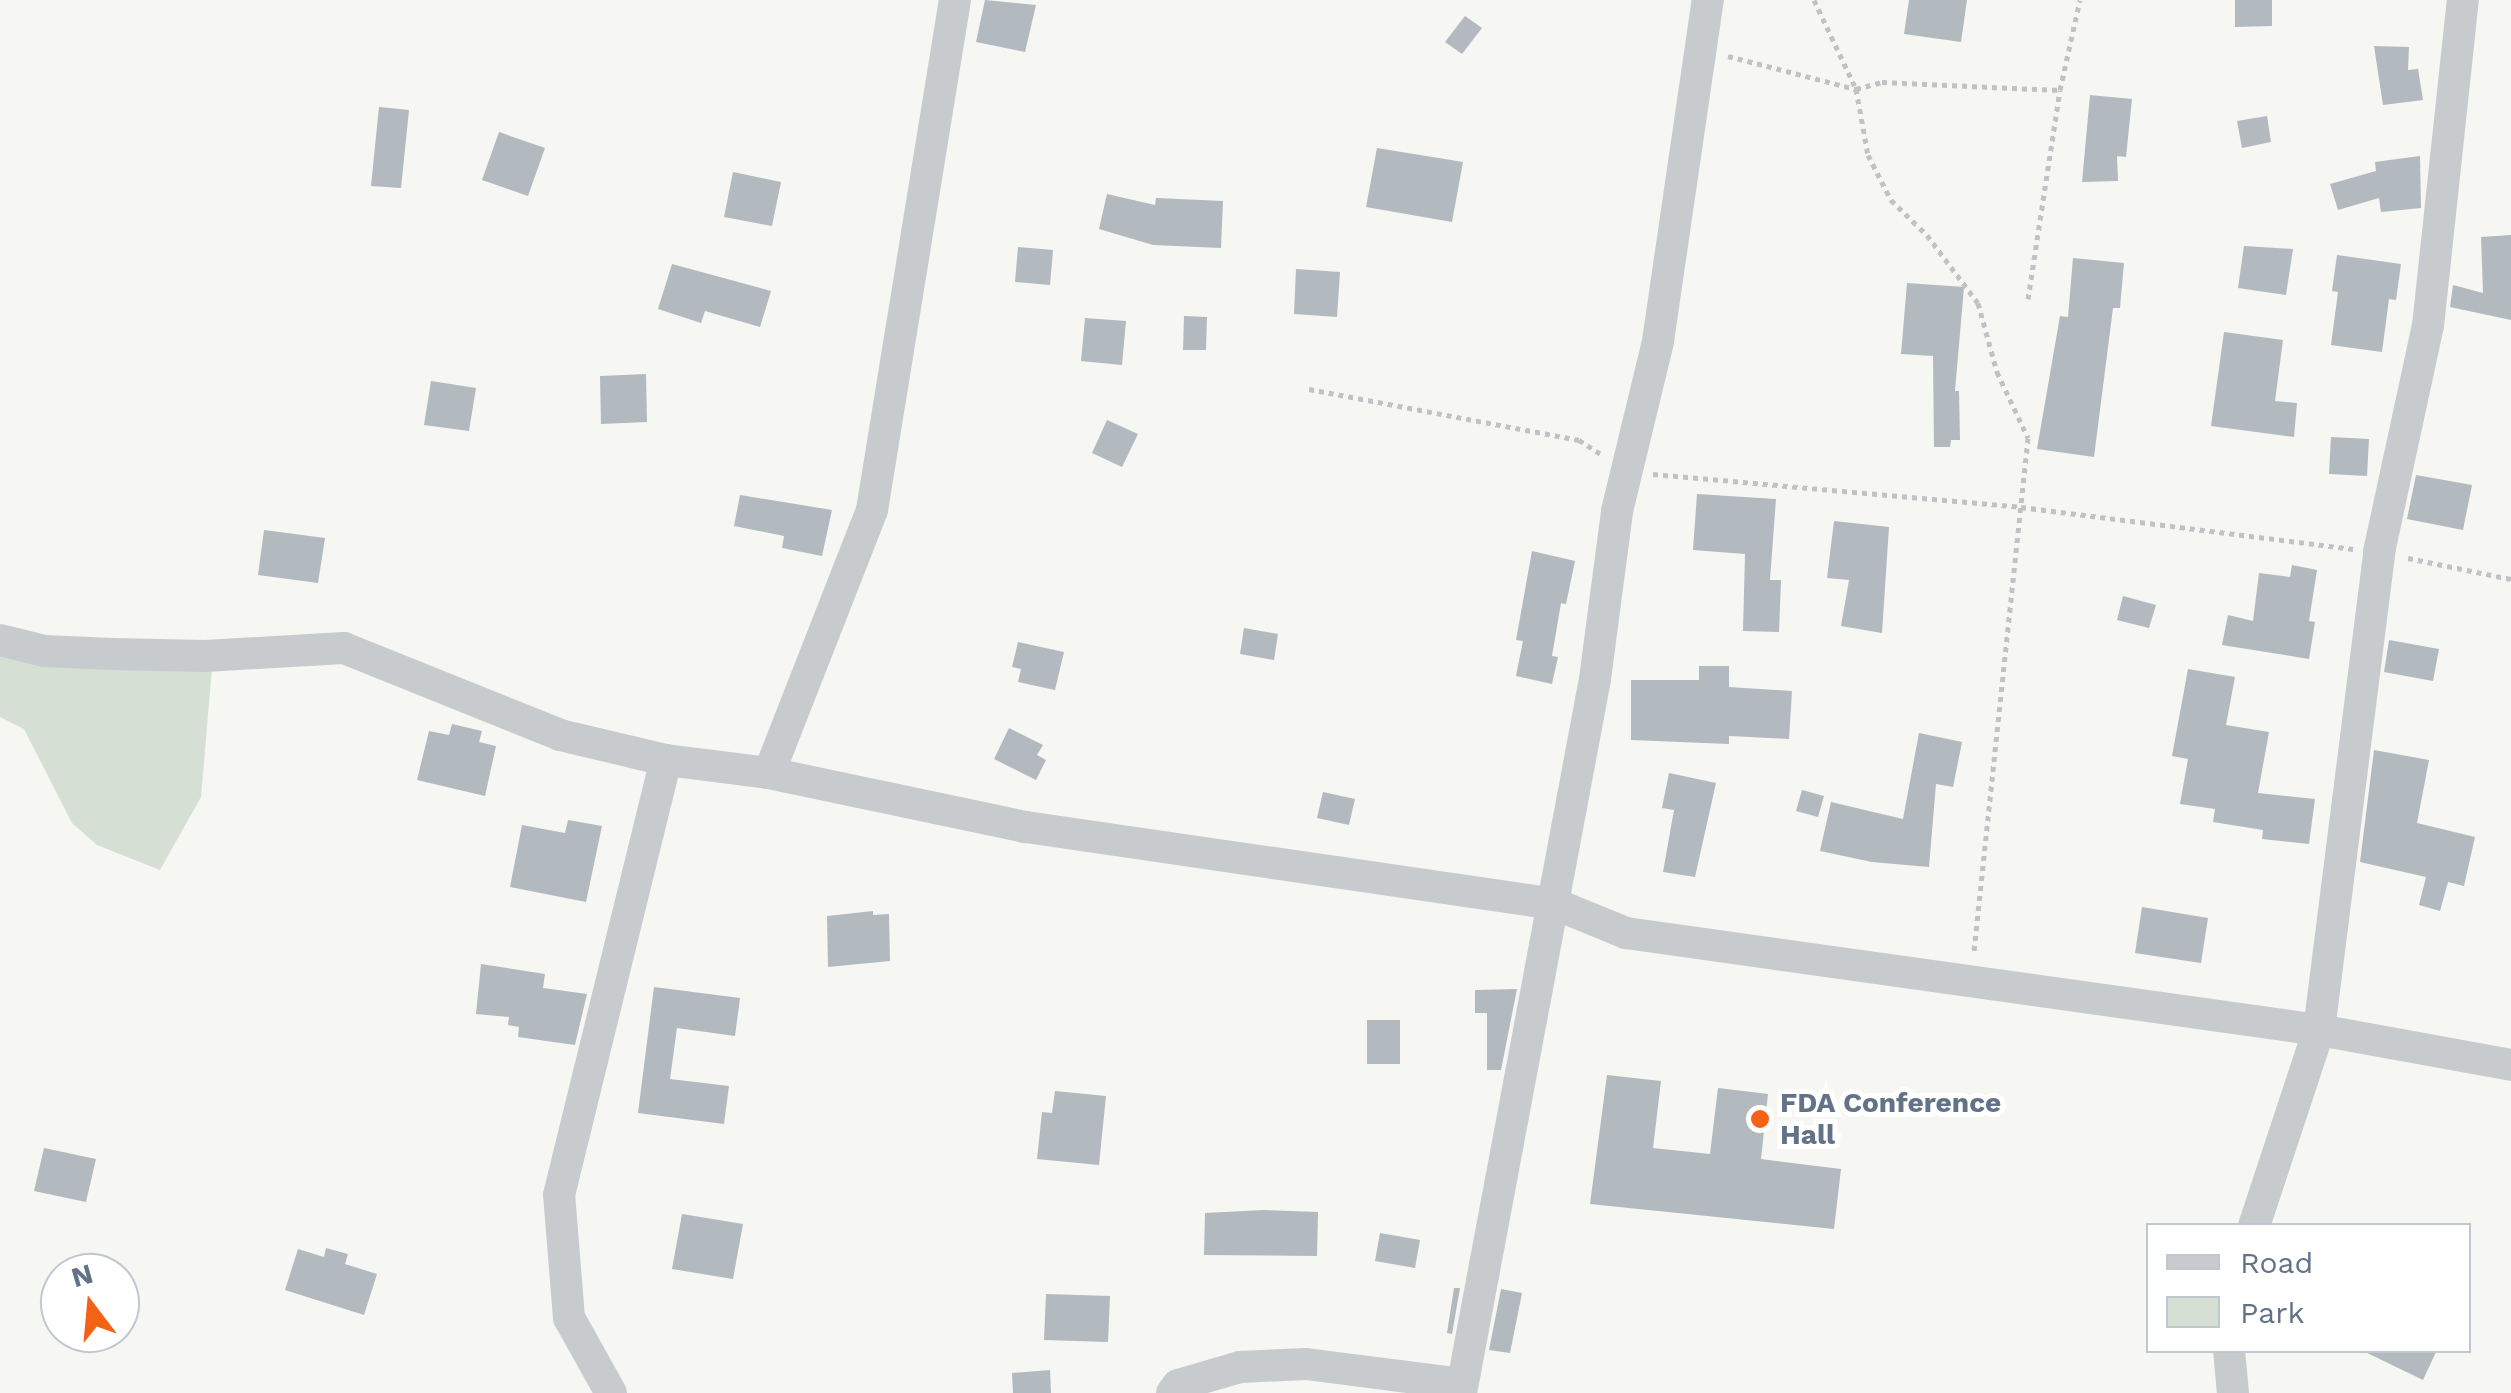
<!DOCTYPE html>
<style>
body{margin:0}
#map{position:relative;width:2511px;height:1393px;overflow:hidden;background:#f6f6f2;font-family:"Work Sans",sans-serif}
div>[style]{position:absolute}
.green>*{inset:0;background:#d6dfd3}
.building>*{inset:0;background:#b2b9bf}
.path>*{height:5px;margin-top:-2.5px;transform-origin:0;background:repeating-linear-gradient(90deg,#c0c2c4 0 5px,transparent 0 10px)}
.minor>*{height:32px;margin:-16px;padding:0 16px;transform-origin:16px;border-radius:16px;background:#c8cbce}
.dots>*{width:28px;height:28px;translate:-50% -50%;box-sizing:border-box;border:5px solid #fff;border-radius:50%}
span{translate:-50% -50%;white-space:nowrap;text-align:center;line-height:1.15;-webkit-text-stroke:10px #fff;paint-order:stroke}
.poi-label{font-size:28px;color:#627287;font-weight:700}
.left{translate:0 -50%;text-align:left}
.legend{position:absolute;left:2146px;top:1223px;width:325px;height:130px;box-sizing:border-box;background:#fff;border:2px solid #c0c7cf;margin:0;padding:12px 18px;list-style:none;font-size:30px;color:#627287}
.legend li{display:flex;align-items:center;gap:20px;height:50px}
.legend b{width:50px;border:2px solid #c0c7cf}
.north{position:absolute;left:40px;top:1253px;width:100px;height:100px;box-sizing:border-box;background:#fff;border:2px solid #c0c7cf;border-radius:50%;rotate:344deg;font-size:28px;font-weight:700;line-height:40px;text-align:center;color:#627287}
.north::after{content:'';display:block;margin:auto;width:35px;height:45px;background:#f46215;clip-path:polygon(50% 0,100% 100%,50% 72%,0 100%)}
</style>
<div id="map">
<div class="green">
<div style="clip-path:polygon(0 647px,212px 668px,201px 797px,160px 870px,97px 845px,72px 823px,24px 729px,0 717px)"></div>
</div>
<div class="building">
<div style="clip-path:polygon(985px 0,1036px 5px,1025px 52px,976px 42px)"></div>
<div style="clip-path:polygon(1909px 0,1967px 0,1961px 42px,1904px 34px)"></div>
<div style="clip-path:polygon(2235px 0,2272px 0,2272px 26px,2235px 27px)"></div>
<div style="clip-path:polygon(1465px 16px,1482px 28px,1462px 54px,1445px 42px)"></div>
<div style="clip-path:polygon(2374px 46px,2409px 47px,2408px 70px,2418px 69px,2423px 100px,2383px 105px)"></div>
<div style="clip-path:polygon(2090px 95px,2132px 99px,2126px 157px,2117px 156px,2118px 181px,2082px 182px)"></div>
<div style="clip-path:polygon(379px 107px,409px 110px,401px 188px,371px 186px)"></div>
<div style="clip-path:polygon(2267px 116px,2271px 142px,2242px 148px,2237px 121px)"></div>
<div style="clip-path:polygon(499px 132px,545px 148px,528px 196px,482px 180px)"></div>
<div style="clip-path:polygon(1377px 148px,1463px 162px,1452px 222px,1366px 207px)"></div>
<div style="clip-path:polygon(2420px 156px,2421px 208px,2381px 212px,2379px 198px,2338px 210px,2330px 184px,2376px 171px,2375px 162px)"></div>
<div style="clip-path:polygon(733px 172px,781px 182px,772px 226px,724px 217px)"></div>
<div style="clip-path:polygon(1107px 194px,1155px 205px,1156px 198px,1223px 201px,1221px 248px,1153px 245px,1099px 229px)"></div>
<div style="clip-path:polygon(2511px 235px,2511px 320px,2450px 307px,2453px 285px,2483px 293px,2481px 237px)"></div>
<div style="clip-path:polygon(2244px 246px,2293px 249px,2286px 295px,2238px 288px)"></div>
<div style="clip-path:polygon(1018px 247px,1053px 250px,1050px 285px,1015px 282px)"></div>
<div style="clip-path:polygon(2337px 255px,2401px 264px,2396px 300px,2389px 299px,2382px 352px,2331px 345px,2338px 292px,2332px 291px)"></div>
<div style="clip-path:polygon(2073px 258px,2124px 263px,2120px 308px,2113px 308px,2094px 457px,2037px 449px,2060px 316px,2068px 317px)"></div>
<div style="clip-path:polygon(672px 264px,771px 291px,760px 327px,705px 311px,701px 323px,658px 309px)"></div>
<div style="clip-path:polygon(1296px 269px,1340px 272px,1337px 317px,1294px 314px)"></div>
<div style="clip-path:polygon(1907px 283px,1964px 287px,1955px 391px,1959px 391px,1960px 440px,1951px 440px,1950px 447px,1934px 447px,1933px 356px,1901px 354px)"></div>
<div style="clip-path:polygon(1184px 316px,1207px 317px,1206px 350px,1183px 350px)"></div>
<div style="clip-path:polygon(1085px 318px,1126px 321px,1122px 365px,1081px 361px)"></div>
<div style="clip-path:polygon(2224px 332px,2283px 340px,2275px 401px,2297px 403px,2294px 437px,2211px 426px)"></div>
<div style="clip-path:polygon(646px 374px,647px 422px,601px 424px,600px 376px)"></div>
<div style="clip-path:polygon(431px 381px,476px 388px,469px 431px,424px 425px)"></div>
<div style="clip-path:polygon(1107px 420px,1138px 434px,1122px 467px,1092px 453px)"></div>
<div style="clip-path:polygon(2331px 437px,2369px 439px,2367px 476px,2329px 474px)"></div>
<div style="clip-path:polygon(2416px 475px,2472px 485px,2463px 530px,2407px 519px)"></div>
<div style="clip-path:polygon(1697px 494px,1776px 499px,1770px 580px,1781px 580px,1779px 632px,1743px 631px,1745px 554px,1693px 550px)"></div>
<div style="clip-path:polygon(740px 495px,832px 510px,822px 556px,782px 548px,784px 536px,734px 526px)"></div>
<div style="clip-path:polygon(1834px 521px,1889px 527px,1882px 633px,1841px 626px,1849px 580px,1827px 578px)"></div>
<div style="clip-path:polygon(264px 530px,325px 538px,318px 583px,258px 575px)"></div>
<div style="clip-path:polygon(1532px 551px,1575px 561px,1566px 604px,1561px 603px,1552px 656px,1558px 657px,1552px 684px,1516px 676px,1523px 641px,1516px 640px)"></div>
<div style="clip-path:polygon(2292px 565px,2317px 570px,2309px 621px,2315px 622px,2309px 659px,2222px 645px,2228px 615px,2253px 621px,2259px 573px,2290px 577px)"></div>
<div style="clip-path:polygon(2123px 596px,2156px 605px,2149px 628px,2117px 620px)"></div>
<div style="clip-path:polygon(1244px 628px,1278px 634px,1274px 660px,1240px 654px)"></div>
<div style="clip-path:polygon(2389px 640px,2439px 649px,2433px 681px,2384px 672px)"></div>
<div style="clip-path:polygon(1018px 642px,1064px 652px,1055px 690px,1018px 682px,1021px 669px,1012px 667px)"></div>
<div style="clip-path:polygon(1699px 666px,1729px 666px,1729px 687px,1792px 691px,1789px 739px,1729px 736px,1729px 744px,1631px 740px,1631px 680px,1699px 680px)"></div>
<div style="clip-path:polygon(2188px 669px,2235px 677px,2226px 725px,2269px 732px,2258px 793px,2315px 799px,2309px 844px,2262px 839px,2263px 830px,2213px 822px,2215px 809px,2180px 804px,2188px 759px,2172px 756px)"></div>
<div style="clip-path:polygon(452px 724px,482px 731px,479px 742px,496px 746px,485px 796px,417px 780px,429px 731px,449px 735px)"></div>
<div style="clip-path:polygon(1009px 728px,1043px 745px,1037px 755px,1046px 760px,1036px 780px,994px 759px)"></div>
<div style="clip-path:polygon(1919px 733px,1962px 742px,1953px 787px,1936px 784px,1929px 867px,1872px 862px,1820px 851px,1831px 802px,1903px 819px)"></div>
<div style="clip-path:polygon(2374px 750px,2429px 760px,2417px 823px,2475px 837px,2464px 886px,2448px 882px,2440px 911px,2419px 905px,2426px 877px,2360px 862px)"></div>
<div style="clip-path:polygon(1669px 773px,1716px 783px,1695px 877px,1663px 872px,1674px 810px,1662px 808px)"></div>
<div style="clip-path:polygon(1802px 790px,1824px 796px,1818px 817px,1796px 811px)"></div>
<div style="clip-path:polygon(1323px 792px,1355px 799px,1349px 825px,1317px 818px)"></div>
<div style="clip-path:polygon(568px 820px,602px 826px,586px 902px,510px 887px,522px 825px,565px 833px)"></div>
<div style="clip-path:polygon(2142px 907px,2208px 918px,2201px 963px,2135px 953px)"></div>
<div style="clip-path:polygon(873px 911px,873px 915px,889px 914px,890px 961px,828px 967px,827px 916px)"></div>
<div style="clip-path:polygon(481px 964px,545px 974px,543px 988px,587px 994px,575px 1045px,518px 1037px,519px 1027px,508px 1025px,509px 1017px,476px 1014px)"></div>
<div style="clip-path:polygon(654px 987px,740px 998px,735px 1036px,677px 1028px,670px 1079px,729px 1086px,724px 1124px,638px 1113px)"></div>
<div style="clip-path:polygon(1517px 989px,1501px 1070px,1487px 1070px,1487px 1013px,1475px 1013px,1475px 990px)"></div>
<div style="clip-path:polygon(1367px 1020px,1400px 1020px,1400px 1064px,1367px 1064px)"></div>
<div style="clip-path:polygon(1607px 1075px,1661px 1081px,1653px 1148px,1710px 1154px,1718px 1088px,1768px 1094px,1761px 1159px,1841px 1169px,1834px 1229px,1590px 1204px)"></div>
<div style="clip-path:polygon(1055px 1091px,1106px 1096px,1099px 1165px,1037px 1159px,1042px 1112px,1052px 1113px)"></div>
<div style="clip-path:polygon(44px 1148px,96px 1159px,86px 1202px,34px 1191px)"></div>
<div style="clip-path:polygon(1264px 1210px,1318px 1212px,1317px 1256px,1204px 1255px,1205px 1213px)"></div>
<div style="clip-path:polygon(682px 1214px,743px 1224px,733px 1279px,672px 1269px)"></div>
<div style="clip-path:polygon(1380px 1233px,1420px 1240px,1415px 1268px,1375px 1261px)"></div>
<div style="clip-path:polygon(326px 1248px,348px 1254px,345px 1264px,377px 1274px,364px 1315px,285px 1290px,298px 1249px,324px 1257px)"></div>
<div style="clip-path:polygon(1454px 1288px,1460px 1288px,1452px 1334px,1447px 1333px)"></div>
<div style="clip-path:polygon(1501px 1289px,1522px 1293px,1510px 1353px,1489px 1350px)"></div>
<div style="clip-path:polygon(1046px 1294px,1110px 1296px,1108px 1342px,1044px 1340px)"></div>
<div style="clip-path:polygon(2361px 1350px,2437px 1350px,2423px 1380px)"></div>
<div style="clip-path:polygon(1050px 1370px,1051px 1393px,1013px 1393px,1012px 1373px)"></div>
</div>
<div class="path">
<div style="left:1814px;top:0;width:98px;rotate:64.7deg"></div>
<div style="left:1856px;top:89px;width:67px;rotate:79.7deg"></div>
<div style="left:1868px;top:155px;width:51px;rotate:62.9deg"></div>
<div style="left:1891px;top:200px;width:50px;rotate:44.2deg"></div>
<div style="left:1927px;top:235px;width:85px;rotate:53.1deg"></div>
<div style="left:1978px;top:303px;width:72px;rotate:74.6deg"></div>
<div style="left:1997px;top:372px;width:73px;rotate:64.8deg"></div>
<div style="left:2028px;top:438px;width:516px;rotate:96.01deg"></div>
<div style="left:1728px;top:56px;width:132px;rotate:14.5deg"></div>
<div style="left:1856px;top:89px;width:27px;rotate:-15deg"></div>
<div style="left:1882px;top:82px;width:178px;rotate:2.6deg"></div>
<div style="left:2028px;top:299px;width:211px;rotate:-81.3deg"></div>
<div style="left:2060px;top:90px;width:92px;rotate:-77.5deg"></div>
<div style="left:1309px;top:389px;width:275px;rotate:10.7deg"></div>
<div style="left:1579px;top:440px;width:27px;rotate:33deg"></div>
<div style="left:1653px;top:474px;width:369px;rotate:5.1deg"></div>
<div style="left:2021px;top:507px;width:335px;rotate:7.2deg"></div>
<div style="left:2408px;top:558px;width:105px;rotate:11.5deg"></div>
</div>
<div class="minor">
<div style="left:0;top:640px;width:45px;rotate:14deg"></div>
<div style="left:44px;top:651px;width:68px;rotate:2.5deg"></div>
<div style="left:112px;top:654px;width:93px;rotate:1.2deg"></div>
<div style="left:205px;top:656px;width:139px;rotate:-3.3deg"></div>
<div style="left:344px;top:648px;width:233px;rotate:21.9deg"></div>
<div style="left:560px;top:735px;width:109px;rotate:13.3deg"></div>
<div style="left:666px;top:760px;width:104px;rotate:7.2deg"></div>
<div style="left:769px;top:773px;width:263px;rotate:11.9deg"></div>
<div style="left:1026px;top:827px;width:535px;rotate:8.28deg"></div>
<div style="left:1555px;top:904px;width:77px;rotate:22.2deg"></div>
<div style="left:1626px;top:933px;width:700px;rotate:7.97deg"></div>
<div style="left:2319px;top:1030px;width:195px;rotate:10.3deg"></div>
<div style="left:769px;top:773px;width:282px;rotate:-68.6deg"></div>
<div style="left:872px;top:510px;width:517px;rotate:-80.76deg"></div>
<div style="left:2254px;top:1226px;width:206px;rotate:-71.7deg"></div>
<div style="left:2319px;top:1030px;width:482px;rotate:-82.8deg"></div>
<div style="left:2379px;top:552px;width:231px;rotate:-77.8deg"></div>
<div style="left:2428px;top:326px;width:328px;rotate:-83.9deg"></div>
<div style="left:2229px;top:1350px;width:43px;rotate:84.7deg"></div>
<div style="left:611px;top:1393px;width:86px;rotate:-119.2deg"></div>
<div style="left:569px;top:1318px;width:123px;rotate:-94.6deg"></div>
<div style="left:559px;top:1195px;width:448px;rotate:-76.2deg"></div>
<div style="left:1172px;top:1393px;width:10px;rotate:-53deg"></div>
<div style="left:1178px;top:1385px;width:65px;rotate:-16.2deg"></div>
<div style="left:1240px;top:1367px;width:66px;rotate:-2.6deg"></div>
<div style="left:1306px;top:1364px;width:157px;rotate:7.3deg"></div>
<div style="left:1461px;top:1393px;width:726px;rotate:-79.37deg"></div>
<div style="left:1595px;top:679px;width:169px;rotate:-82.5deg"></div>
<div style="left:1617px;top:511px;width:175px;rotate:-76.4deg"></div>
<div style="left:1658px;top:341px;width:345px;rotate:-81.7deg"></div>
</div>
<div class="dots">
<div style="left:1760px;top:1119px;background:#f46215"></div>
</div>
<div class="poi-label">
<span class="left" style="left:1780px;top:1119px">FDA Conference<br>Hall</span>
</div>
<ul class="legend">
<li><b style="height:12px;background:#c8cbce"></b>Road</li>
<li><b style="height:28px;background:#d6dfd3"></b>Park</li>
</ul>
<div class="north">N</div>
</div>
